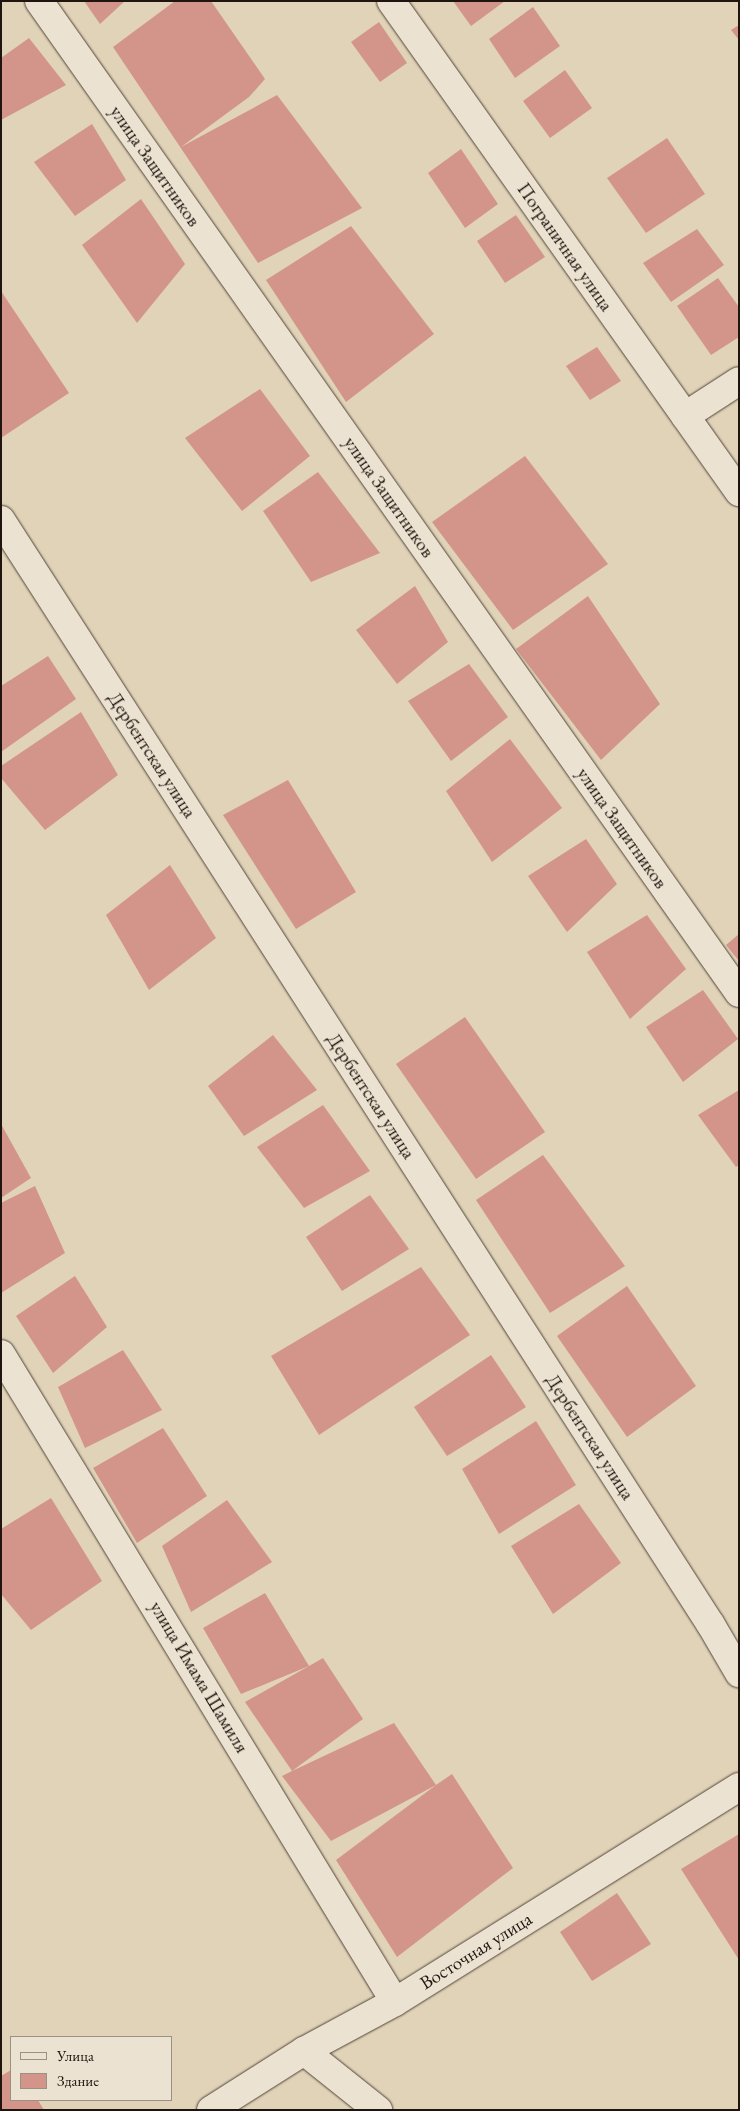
<!DOCTYPE html>
<meta charset="utf-8">
<style>
body{margin:0}
#map{position:relative;width:740px;height:2111px;overflow:hidden;background:#e1d3b8;font-family:"EB Garamond",serif}
div>[style]{position:absolute}
.building>*{inset:0;background:#d3958a}
.roads{filter:drop-shadow(0 0 1px #504439) drop-shadow(0 0 1px #504439)}
.minor>*{height:28px;margin:-14px;padding:0 14px;transform-origin:14px;border-radius:14px;background:#ece2d1}
span{translate:-50% -50%;white-space:nowrap;text-align:center;line-height:1.15;-webkit-text-stroke:4.5px #ece2d1;paint-order:stroke}
.street-label{font-size:19px;color:#20140f}
.frame{position:absolute;inset:0;border:2px solid #20140f;pointer-events:none}
.legend{position:absolute;left:10px;top:2036px;width:162px;height:65px;box-sizing:border-box;background:#ece2d1;border:1px solid #9a9083;margin:0;padding:6px 9px;list-style:none;font-size:15px;color:#20140f}
.legend li{display:flex;align-items:center;gap:10px;height:25px}
.legend b{width:25px;border:1px solid #9a9083}
</style>
<div id="map">
<div class="building">
<div style="clip-path:polygon(84px 1px,125px 1px,100px 24px)"></div>
<div style="clip-path:polygon(175px 1px,211px 1px,265px 79px,249px 97px,181px 147px,277px 95px,362px 208px,258px 263px,113px 47px)"></div>
<div style="clip-path:polygon(453px 1px,505px 1px,471px 26px)"></div>
<div style="clip-path:polygon(533px 7px,560px 46px,515px 78px,489px 39px)"></div>
<div style="clip-path:polygon(379px 22px,407px 63px,380px 82px,351px 42px)"></div>
<div style="clip-path:polygon(739px 25px,739px 40px,731px 30px)"></div>
<div style="clip-path:polygon(29px 38px,66px 85px,1px 120px,1px 58px)"></div>
<div style="clip-path:polygon(565px 70px,592px 108px,550px 138px,523px 101px)"></div>
<div style="clip-path:polygon(92px 124px,126px 180px,75px 216px,34px 162px)"></div>
<div style="clip-path:polygon(667px 138px,705px 194px,646px 233px,607px 178px)"></div>
<div style="clip-path:polygon(461px 149px,498px 204px,465px 228px,428px 173px)"></div>
<div style="clip-path:polygon(141px 199px,185px 264px,137px 323px,82px 245px)"></div>
<div style="clip-path:polygon(516px 215px,545px 257px,505px 283px,477px 241px)"></div>
<div style="clip-path:polygon(351px 226px,434px 334px,346px 402px,266px 280px)"></div>
<div style="clip-path:polygon(697px 229px,724px 265px,671px 302px,643px 263px)"></div>
<div style="clip-path:polygon(718px 278px,739px 307px,739px 337px,711px 355px,677px 306px)"></div>
<div style="clip-path:polygon(1px 291px,69px 393px,1px 438px)"></div>
<div style="clip-path:polygon(597px 347px,621px 381px,590px 400px,566px 366px)"></div>
<div style="clip-path:polygon(260px 389px,310px 456px,242px 511px,185px 438px)"></div>
<div style="clip-path:polygon(525px 456px,608px 564px,513px 630px,432px 522px)"></div>
<div style="clip-path:polygon(318px 472px,380px 553px,311px 582px,263px 511px)"></div>
<div style="clip-path:polygon(415px 586px,448px 642px,397px 684px,356px 630px)"></div>
<div style="clip-path:polygon(588px 596px,660px 704px,601px 760px,516px 649px)"></div>
<div style="clip-path:polygon(48px 656px,76px 699px,1px 752px,1px 686px)"></div>
<div style="clip-path:polygon(469px 664px,508px 717px,451px 761px,408px 701px)"></div>
<div style="clip-path:polygon(81px 712px,118px 775px,45px 830px,1px 778px,1px 766px)"></div>
<div style="clip-path:polygon(510px 739px,562px 808px,492px 862px,446px 791px)"></div>
<div style="clip-path:polygon(288px 780px,356px 892px,296px 929px,223px 815px)"></div>
<div style="clip-path:polygon(586px 839px,617px 884px,567px 932px,528px 876px)"></div>
<div style="clip-path:polygon(170px 865px,216px 938px,149px 990px,106px 915px)"></div>
<div style="clip-path:polygon(647px 915px,686px 969px,630px 1019px,587px 952px)"></div>
<div style="clip-path:polygon(739px 934px,739px 961px,726px 945px)"></div>
<div style="clip-path:polygon(703px 990px,738px 1039px,683px 1082px,646px 1027px)"></div>
<div style="clip-path:polygon(465px 1017px,545px 1132px,476px 1179px,396px 1064px)"></div>
<div style="clip-path:polygon(273px 1035px,317px 1090px,244px 1136px,208px 1086px)"></div>
<div style="clip-path:polygon(739px 1090px,739px 1165px,736px 1167px,698px 1115px)"></div>
<div style="clip-path:polygon(323px 1105px,370px 1171px,304px 1208px,257px 1147px)"></div>
<div style="clip-path:polygon(1px 1124px,31px 1178px,1px 1198px)"></div>
<div style="clip-path:polygon(543px 1155px,625px 1266px,550px 1313px,476px 1200px)"></div>
<div style="clip-path:polygon(35px 1186px,65px 1253px,1px 1293px,1px 1203px)"></div>
<div style="clip-path:polygon(370px 1195px,409px 1249px,342px 1291px,306px 1237px)"></div>
<div style="clip-path:polygon(421px 1267px,470px 1335px,319px 1435px,271px 1356px)"></div>
<div style="clip-path:polygon(75px 1276px,107px 1327px,53px 1373px,16px 1316px)"></div>
<div style="clip-path:polygon(627px 1286px,696px 1386px,627px 1437px,557px 1336px)"></div>
<div style="clip-path:polygon(123px 1350px,162px 1410px,85px 1448px,58px 1387px)"></div>
<div style="clip-path:polygon(491px 1355px,526px 1407px,447px 1456px,414px 1407px)"></div>
<div style="clip-path:polygon(536px 1421px,576px 1485px,499px 1534px,462px 1469px)"></div>
<div style="clip-path:polygon(163px 1428px,207px 1496px,137px 1543px,93px 1468px)"></div>
<div style="clip-path:polygon(51px 1498px,102px 1581px,31px 1630px,1px 1594px,1px 1529px)"></div>
<div style="clip-path:polygon(227px 1500px,272px 1562px,191px 1612px,162px 1546px)"></div>
<div style="clip-path:polygon(579px 1504px,621px 1563px,553px 1614px,511px 1546px)"></div>
<div style="clip-path:polygon(265px 1593px,309px 1666px,323px 1658px,363px 1719px,292px 1771px,394px 1723px,436px 1785px,452px 1774px,513px 1868px,397px 1957px,336px 1860px,436px 1785px,331px 1841px,282px 1776px,292px 1771px,245px 1702px,309px 1666px,241px 1694px,203px 1628px)"></div>
<div style="clip-path:polygon(739px 1834px,739px 1960px,681px 1869px)"></div>
<div style="clip-path:polygon(617px 1893px,651px 1944px,592px 1981px,560px 1932px)"></div>
<div style="clip-path:polygon(11px 2070px,11px 2100px,38px 2100px,44px 2110px,1px 2110px,1px 2076px)"></div>
</div>
<div class="roads">
<div class="minor">
<div style="left:39px;top:1px;width:1214px;rotate:54.79deg"></div>
<div style="left:391px;top:1px;width:602px;rotate:54.67deg"></div>
<div style="left:685px;top:416px;width:64px;rotate:-32.9deg"></div>
<div style="left:1px;top:520px;width:1313px;rotate:57.28deg"></div>
<div style="left:711px;top:1625px;width:56px;rotate:59.7deg"></div>
<div style="left:1px;top:1354px;width:758px;rotate:58.7deg"></div>
<div style="left:304px;top:2051px;width:95px;rotate:38.6deg"></div>
<div style="left:211px;top:2110px;width:110px;rotate:-32.4deg"></div>
<div style="left:304px;top:2051px;width:103px;rotate:-28.3deg"></div>
<div style="left:395px;top:2002px;width:406px;rotate:-32deg"></div>
</div>
</div>
<div class="street-label">
<span style="left:155px;top:166px;rotate:55deg">улица Защитников</span>
<span style="left:565px;top:247px;rotate:55deg">Пограничная улица</span>
<span style="left:389px;top:497px;rotate:55deg">улица Защитников</span>
<span style="left:152px;top:755px;rotate:57deg">Дербентская улица</span>
<span style="left:622px;top:828px;rotate:55deg">улица Защитников</span>
<span style="left:371px;top:1096px;rotate:57deg">Дербентская улица</span>
<span style="left:590px;top:1437px;rotate:57deg">Дербентская улица</span>
<span style="left:199px;top:1677px;rotate:59deg">улица Имама Шамиля</span>
<span style="left:476px;top:1951px;rotate:-32deg">Восточная улица</span>
</div>
<div class="frame"></div>
<ul class="legend">
<li><b style="height:6px;background:#ece2d1"></b>Улица</li>
<li><b style="height:14px;background:#d3958a"></b>Здание</li>
</ul>
</div>
